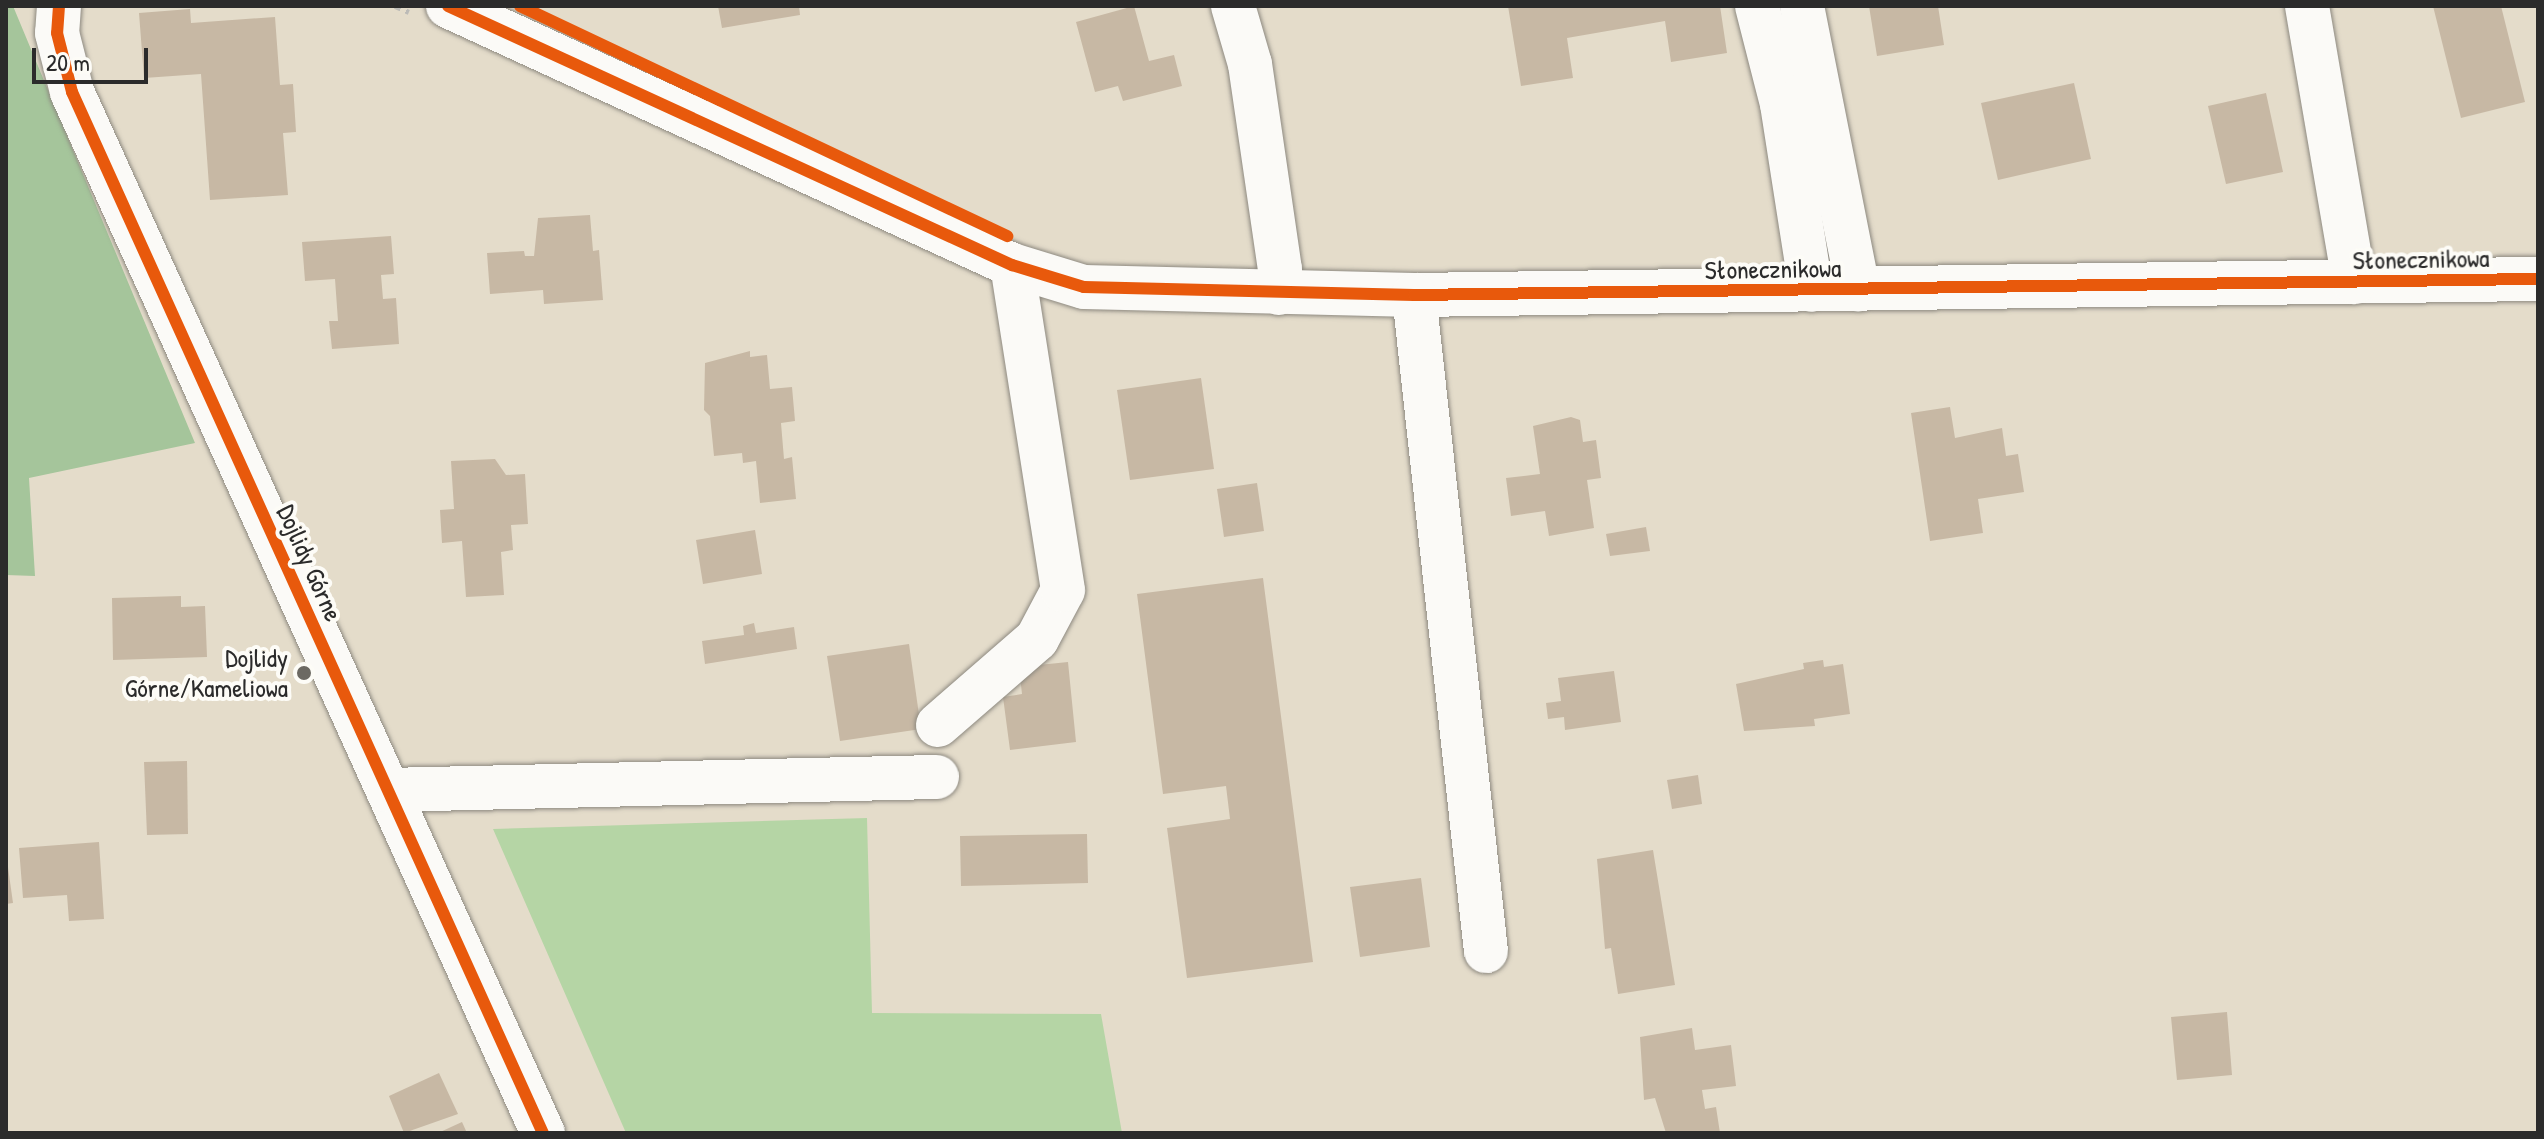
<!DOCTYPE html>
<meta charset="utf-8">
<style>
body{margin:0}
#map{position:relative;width:2544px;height:1139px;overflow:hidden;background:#e4dcca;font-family:"Patrick Hand",sans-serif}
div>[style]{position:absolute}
.green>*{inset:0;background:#b5d5a5}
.forest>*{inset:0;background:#a5c59b}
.building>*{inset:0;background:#c7b8a4}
.path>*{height:5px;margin-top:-2.5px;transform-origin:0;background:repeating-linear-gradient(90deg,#bcbbb7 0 6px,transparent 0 12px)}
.roads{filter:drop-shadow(0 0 2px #8d8980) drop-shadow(0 0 2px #8d8980)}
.minor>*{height:44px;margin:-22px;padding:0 22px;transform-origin:22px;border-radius:22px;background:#fbfaf7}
.cycleway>*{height:12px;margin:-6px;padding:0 6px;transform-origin:6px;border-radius:6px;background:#e8590c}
.dots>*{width:22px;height:22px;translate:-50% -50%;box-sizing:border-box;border:4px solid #fdfcf7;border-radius:50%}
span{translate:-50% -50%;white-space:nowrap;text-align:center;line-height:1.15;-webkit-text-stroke:8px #fdfcf7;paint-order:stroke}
.street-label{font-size:26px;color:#2b2b2b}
.poi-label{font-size:26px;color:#2b2b2b}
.right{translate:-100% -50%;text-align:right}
.frame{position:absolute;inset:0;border:8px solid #2b2b2b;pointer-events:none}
.scale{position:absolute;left:32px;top:48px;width:116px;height:36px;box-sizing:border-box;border:4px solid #2b2b2b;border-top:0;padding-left:10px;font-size:24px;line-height:28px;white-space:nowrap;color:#2b2b2b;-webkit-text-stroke:6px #fdfcf7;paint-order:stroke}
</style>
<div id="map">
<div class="green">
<div style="clip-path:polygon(867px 818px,872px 1013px,1101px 1014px,1122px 1133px,626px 1133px,493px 829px)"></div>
</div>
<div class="forest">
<div style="clip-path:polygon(6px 6px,13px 6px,195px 443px,29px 478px,35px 576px,6px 575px)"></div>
</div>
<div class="building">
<div style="clip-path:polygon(718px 6px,799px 6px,800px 15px,722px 28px)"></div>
<div style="clip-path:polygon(1134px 6px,1149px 61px,1174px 55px,1182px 86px,1123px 101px,1118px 86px,1095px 92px,1076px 22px)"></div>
<div style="clip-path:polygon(1508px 6px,1720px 6px,1727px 53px,1671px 62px,1665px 21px,1567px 38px,1573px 78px,1521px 86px)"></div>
<div style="clip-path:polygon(1869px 6px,1938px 6px,1944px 45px,1877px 56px)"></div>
<div style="clip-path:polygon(2433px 6px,2501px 6px,2525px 102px,2461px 118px)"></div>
<div style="clip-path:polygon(190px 9px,191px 23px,275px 17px,280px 85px,293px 84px,296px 132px,283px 133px,288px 195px,210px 200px,201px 74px,144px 78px,139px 13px)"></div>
<div style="clip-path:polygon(2074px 83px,2091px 159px,1998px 180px,1981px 103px)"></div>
<div style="clip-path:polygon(2266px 93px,2283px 172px,2226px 184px,2208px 106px)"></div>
<div style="clip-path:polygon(590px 215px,593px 251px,599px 250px,603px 300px,544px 304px,543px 290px,490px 294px,487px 253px,524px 251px,525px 256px,534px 256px,538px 218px)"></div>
<div style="clip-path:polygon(391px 236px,394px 274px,381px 275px,383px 299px,396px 298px,399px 344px,332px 349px,329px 321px,338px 321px,335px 279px,305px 281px,302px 242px)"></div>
<div style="clip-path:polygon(750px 351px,750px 357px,767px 355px,770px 389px,792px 387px,795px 421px,781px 423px,784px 459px,792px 457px,796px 499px,760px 503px,756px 461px,743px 463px,742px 453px,714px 456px,710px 416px,704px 410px,705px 363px)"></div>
<div style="clip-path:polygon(1201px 378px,1214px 469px,1130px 480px,1117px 390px)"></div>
<div style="clip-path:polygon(1950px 407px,1955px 438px,2002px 428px,2006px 456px,2018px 454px,2024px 492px,1978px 499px,1983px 533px,1930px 541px,1911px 413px)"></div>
<div style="clip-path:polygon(1571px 417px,1580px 420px,1583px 442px,1596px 440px,1601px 478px,1587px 480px,1594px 528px,1549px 536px,1545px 511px,1511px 516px,1506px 478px,1540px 474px,1533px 426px)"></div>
<div style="clip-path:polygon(495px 459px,506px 475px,525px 474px,528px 524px,511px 525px,513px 550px,501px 552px,504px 595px,466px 597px,462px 541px,442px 543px,440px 510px,454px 509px,451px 461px)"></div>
<div style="clip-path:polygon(1257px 483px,1264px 531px,1224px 537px,1217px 489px)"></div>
<div style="clip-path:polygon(1646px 527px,1650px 551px,1610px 556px,1606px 534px)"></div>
<div style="clip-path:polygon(755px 530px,762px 574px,703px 584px,696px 540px)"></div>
<div style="clip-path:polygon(1263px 578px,1313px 962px,1187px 978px,1167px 828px,1230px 819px,1226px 786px,1163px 794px,1137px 594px)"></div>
<div style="clip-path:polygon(181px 596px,181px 607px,205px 606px,207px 657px,113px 660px,112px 598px)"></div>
<div style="clip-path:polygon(754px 623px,756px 633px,794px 627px,797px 649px,705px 664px,702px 641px,744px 635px,743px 626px)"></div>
<div style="clip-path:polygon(909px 644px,921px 729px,840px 741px,827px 656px)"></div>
<div style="clip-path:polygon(1823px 660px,1824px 667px,1843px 664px,1850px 714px,1814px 719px,1815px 726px,1744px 731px,1736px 684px,1804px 669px,1803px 663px)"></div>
<div style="clip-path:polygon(1068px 662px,1076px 742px,1010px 750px,1003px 697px,1022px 694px,1019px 667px)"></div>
<div style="clip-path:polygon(1614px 671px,1621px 722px,1565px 730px,1564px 717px,1548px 719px,1546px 703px,1561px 701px,1558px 678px)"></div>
<div style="clip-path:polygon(187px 761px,188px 834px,147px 835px,144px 762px)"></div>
<div style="clip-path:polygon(1698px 775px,1702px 804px,1672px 809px,1667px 780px)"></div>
<div style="clip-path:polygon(1087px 834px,1088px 883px,961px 886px,960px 836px)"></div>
<div style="clip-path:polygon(99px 842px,104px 919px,69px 921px,67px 895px,23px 898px,19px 848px)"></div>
<div style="clip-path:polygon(1653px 850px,1675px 985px,1618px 994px,1611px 948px,1605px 949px,1597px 859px)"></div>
<div style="clip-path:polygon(6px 853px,13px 903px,6px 904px)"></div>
<div style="clip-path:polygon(1421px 878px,1430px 947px,1360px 957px,1350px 887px)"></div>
<div style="clip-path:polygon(2227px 1012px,2232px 1075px,2177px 1080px,2171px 1017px)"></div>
<div style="clip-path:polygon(1692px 1028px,1695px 1050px,1731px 1045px,1736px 1086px,1702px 1090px,1705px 1109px,1716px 1107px,1720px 1133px,1666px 1133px,1655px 1098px,1644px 1100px,1640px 1037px)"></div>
<div style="clip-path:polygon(439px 1073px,458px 1114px,404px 1133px,389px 1096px)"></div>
<div style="clip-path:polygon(462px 1122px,467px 1133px,438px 1133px)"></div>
</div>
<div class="path">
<div style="left:395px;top:6px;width:15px;rotate:23deg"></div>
</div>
<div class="roads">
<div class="minor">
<div style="left:59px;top:6px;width:27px;rotate:94deg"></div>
<div style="left:57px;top:33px;width:61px;rotate:75.7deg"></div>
<div style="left:72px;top:92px;width:1143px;rotate:65.66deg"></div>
<div style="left:448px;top:6px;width:621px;rotate:24.67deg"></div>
<div style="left:1012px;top:265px;width:75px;rotate:17deg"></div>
<div style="left:1084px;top:287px;width:330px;rotate:1.4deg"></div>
<div style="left:1414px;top:295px;width:1124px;rotate:-0.82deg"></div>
<div style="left:1233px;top:6px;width:60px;rotate:73.7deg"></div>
<div style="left:1250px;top:64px;width:207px;rotate:81.7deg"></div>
<div style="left:1280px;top:269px;width:24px;rotate:92deg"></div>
<div style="left:1757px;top:6px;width:101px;rotate:75.7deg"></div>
<div style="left:1782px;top:104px;width:188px;rotate:81.1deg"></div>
<div style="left:1802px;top:6px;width:289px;rotate:78.8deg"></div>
<div style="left:2307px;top:6px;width:280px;rotate:80.3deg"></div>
<div style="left:1414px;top:295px;width:660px;rotate:83.74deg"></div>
<div style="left:938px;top:725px;width:131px;rotate:-41deg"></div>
<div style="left:1037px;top:639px;width:55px;rotate:-62deg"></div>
<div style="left:1063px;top:590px;width:329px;rotate:-98.9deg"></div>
<div style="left:388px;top:790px;width:549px;rotate:-1.36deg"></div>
</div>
</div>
<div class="cycleway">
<div style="left:59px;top:6px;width:27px;rotate:94deg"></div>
<div style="left:57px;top:33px;width:61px;rotate:75.7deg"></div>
<div style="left:72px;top:92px;width:1143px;rotate:65.66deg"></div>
<div style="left:448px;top:6px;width:621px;rotate:24.67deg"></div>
<div style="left:1012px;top:265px;width:75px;rotate:17deg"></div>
<div style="left:1084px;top:287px;width:330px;rotate:1.4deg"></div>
<div style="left:1414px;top:295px;width:1124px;rotate:-0.82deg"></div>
<div style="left:520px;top:6px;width:539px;rotate:25.28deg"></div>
</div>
<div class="dots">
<div style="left:304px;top:673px;background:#6c6963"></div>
</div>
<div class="street-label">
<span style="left:2421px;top:259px;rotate:-1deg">Słonecznikowa</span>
<span style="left:1773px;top:269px;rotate:-1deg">Słonecznikowa</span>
<span style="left:310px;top:563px;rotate:66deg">Dojlidy Górne</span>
</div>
<div class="poi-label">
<span class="right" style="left:288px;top:673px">Dojlidy<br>Górne/Kameliowa</span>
</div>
<div class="frame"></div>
<div class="scale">20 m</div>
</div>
